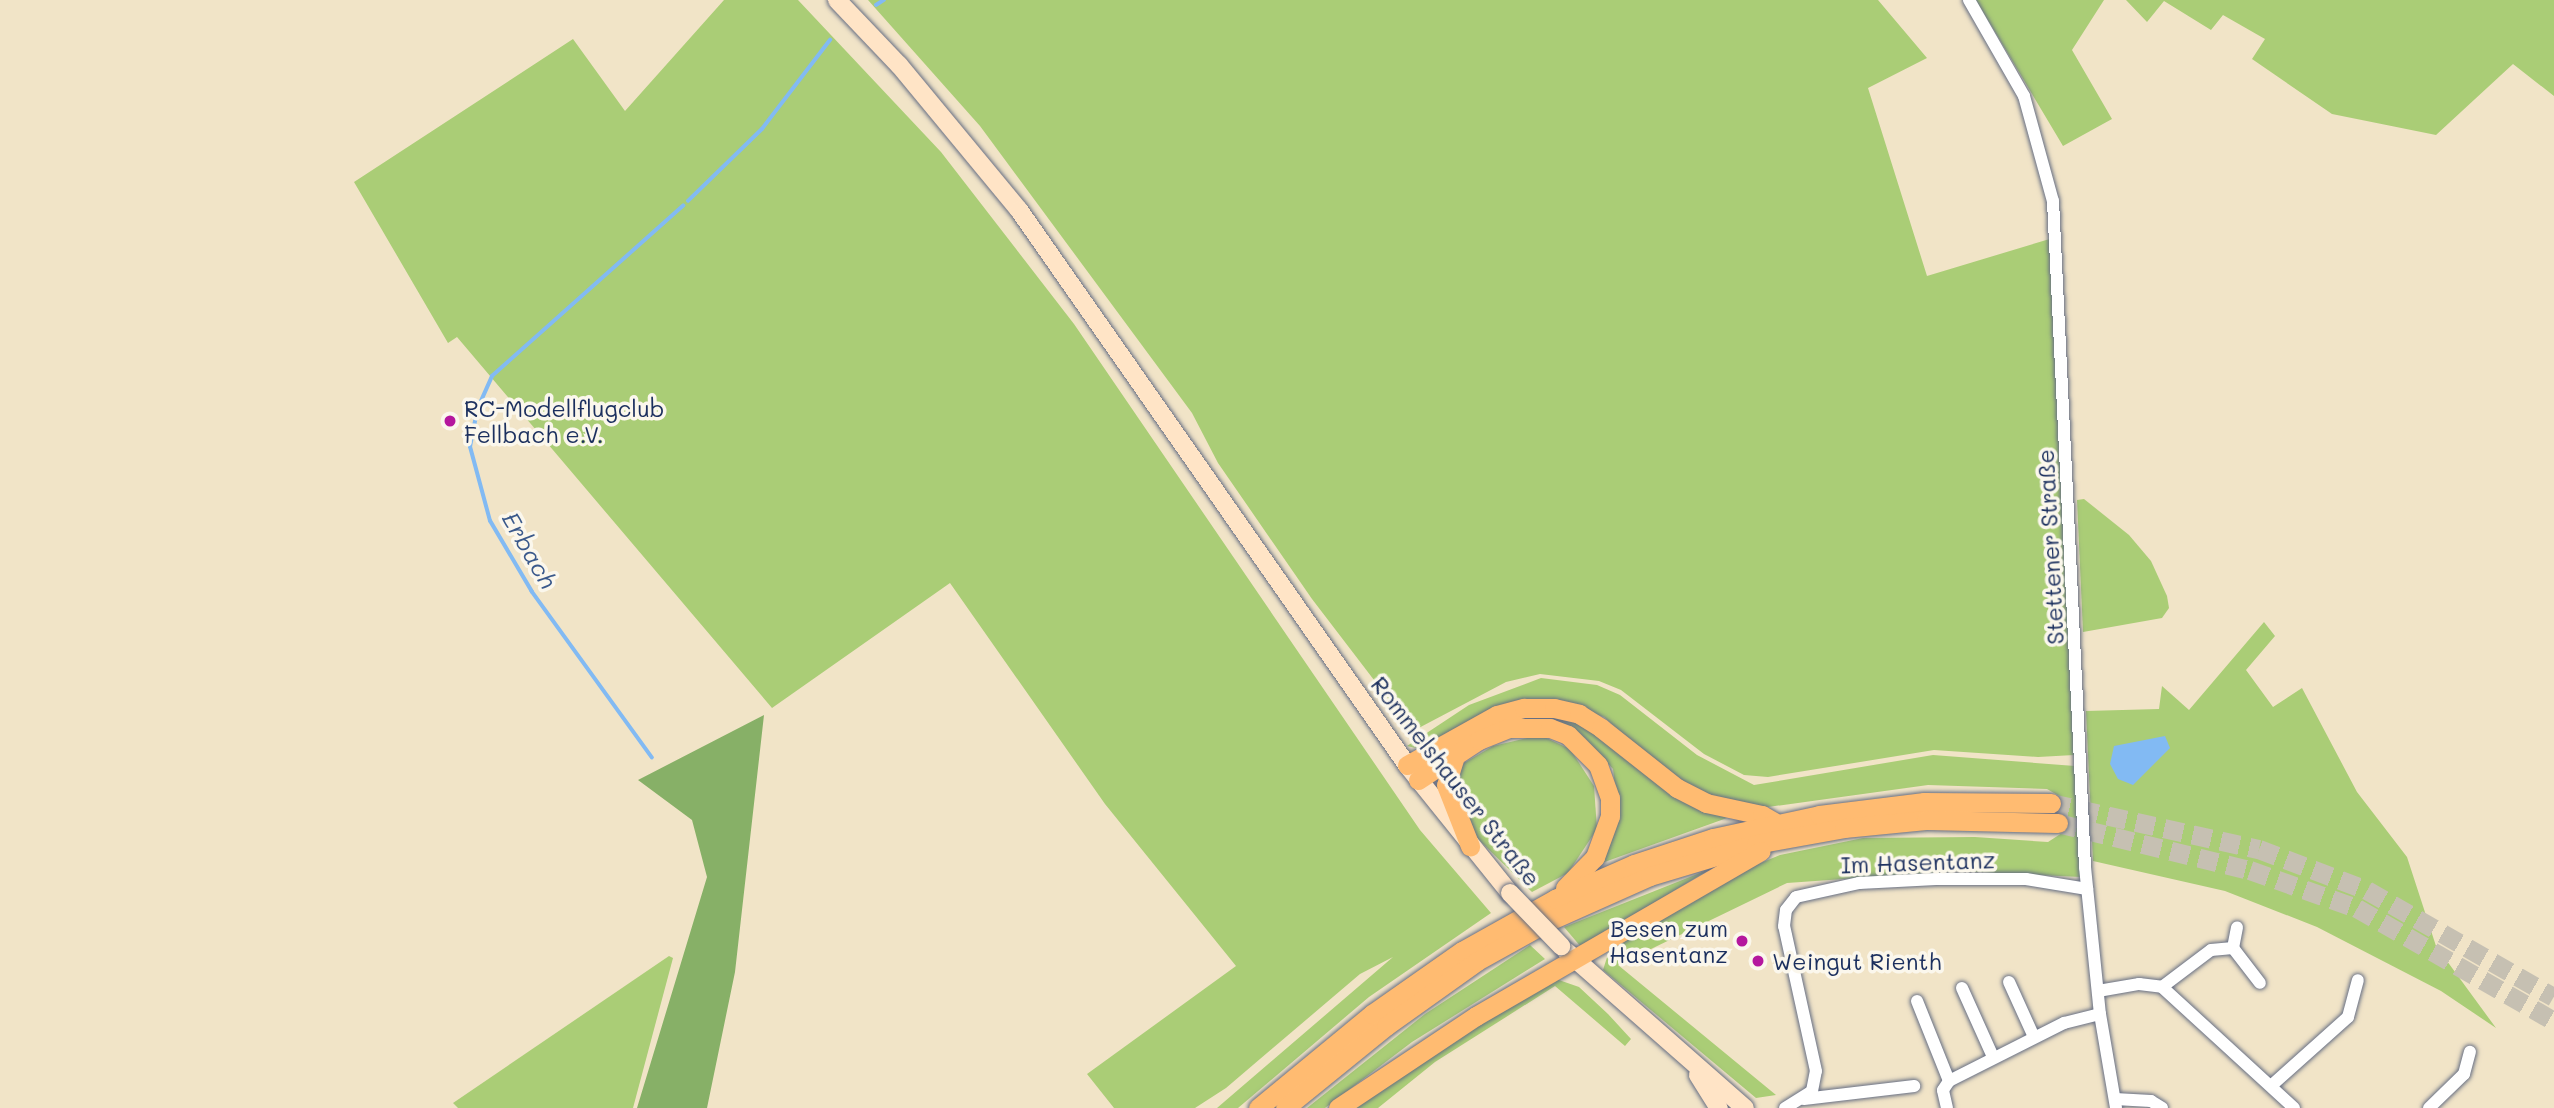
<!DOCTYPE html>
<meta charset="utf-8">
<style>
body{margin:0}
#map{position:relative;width:2554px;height:1108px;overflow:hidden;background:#f1e4c7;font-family:Mali,sans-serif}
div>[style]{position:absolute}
.green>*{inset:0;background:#aacd76}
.forest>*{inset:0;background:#87b067}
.water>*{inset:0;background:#82baf3}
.stream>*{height:3.5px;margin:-1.75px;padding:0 1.75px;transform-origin:1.75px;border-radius:1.75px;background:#82baf3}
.trunk-tunnel>*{height:19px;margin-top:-9.5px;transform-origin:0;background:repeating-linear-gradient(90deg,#c6c0b2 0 19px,transparent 0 29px)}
.roads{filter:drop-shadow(0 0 2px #666e83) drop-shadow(0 0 2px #666e83)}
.minor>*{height:12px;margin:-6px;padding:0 6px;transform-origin:6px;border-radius:6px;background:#fff}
.secondary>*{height:18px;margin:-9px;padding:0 9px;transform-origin:9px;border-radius:9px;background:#ffe4c6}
.trunk>*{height:19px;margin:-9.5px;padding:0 9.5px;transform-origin:9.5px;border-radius:9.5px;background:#ffbb71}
.bridges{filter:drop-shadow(0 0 2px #666e83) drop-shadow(0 0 2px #666e83)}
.secondary-bridge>*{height:18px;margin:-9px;padding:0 9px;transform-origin:9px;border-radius:9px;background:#ffe4c6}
.dots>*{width:19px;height:19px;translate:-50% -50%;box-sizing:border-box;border:4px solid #fbf7ec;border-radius:50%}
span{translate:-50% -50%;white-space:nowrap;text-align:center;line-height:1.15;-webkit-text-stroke:7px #fbf7ec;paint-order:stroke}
.poi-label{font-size:23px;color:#1b2f5e}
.left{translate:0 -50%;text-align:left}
.right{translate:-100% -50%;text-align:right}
.street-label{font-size:23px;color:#1b2f5e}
.water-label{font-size:24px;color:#3a598b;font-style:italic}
</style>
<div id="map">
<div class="green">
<div style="clip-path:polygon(724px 0,798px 0,941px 152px,1074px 324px,1420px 830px,1491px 913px,1369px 997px,1238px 1108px,1217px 1108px,1393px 957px,1360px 974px,1226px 1088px,1195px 1108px,1114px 1108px,1087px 1074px,1236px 966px,1105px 804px,950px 583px,772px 708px,457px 337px,448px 343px,354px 182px,573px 39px,625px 111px)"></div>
<div style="clip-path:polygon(868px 0,1878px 0,1927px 58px,1868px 88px,1927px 276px,2053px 238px,2074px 755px,2038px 757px,1934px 750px,1768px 777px,1744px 775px,1704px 754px,1621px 690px,1599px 681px,1540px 674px,1506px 682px,1413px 731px,1312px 599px,1218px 463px,1192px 413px,980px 126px)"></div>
<div style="clip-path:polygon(1976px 0,2104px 0,2072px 50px,2112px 119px,2063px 146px)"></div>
<div style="clip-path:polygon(2126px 0,2554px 0,2554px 96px,2513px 64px,2436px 135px,2332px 114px,2252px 59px,2265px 39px,2223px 15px,2211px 30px,2164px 1px,2147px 22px)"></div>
<div style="clip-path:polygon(2084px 499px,2129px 535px,2151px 561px,2167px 596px,2169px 608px,2162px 618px,2083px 632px,2077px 500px)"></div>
<div style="clip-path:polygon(2264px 622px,2275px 636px,2246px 670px,2273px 707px,2302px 688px,2357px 792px,2407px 857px,2436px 946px,2496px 1028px,2441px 991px,2317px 927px,2225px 891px,2093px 861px,2086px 711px,2159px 709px,2162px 686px,2189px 710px)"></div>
<div style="clip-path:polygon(1541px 678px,1597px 685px,1620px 695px,1697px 755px,1754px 785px,1933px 755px,2075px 766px,2081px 877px,1957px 871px,1787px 883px,1618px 965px,1776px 1095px,1756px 1098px,1603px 970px,1609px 951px,1734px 874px,1780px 855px,1863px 838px,1975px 837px,2048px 842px,2062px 833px,2066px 800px,2047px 789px,1928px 785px,1768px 807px,1713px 798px,1668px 775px,1604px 717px,1552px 700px,1420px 749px,1407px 746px,1469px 705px)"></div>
<div style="clip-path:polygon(1544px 714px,1589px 727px,1669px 791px,1727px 818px,1599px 864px,1619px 820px,1613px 769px,1585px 738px,1540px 721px,1491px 725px)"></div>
<div style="clip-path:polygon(1540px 735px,1570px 749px,1594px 786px,1597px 829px,1568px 873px,1532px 892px,1478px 839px,1454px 783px,1464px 763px,1493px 746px)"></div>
<div style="clip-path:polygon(1710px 869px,1581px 947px,1564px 927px)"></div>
<div style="clip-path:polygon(1530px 945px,1545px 959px,1412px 1042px,1325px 1108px,1307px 1108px,1425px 1014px)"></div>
<div style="clip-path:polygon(669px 956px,673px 958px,633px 1108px,458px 1108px,453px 1103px)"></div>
<div style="clip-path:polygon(1556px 979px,1579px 987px,1608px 1014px,1631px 1039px,1625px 1046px,1555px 986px,1435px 1062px,1378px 1108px,1354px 1108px,1499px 1011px)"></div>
</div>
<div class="forest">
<div style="clip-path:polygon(764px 715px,735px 972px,707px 1108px,637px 1108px,707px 877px,692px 820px,638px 780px)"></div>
</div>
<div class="water">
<div style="clip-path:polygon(2165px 736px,2170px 748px,2133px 785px,2118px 779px,2110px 764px,2114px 746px)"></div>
</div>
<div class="stream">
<div style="left:876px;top:5px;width:9px;rotate:-32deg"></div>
<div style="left:688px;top:201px;width:103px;rotate:-44.2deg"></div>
<div style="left:762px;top:129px;width:112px;rotate:-52.6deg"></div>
<div style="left:652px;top:758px;width:205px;rotate:-125.9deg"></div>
<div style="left:532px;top:592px;width:82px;rotate:-120.6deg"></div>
<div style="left:490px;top:521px;width:77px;rotate:-105.1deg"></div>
<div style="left:470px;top:447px;width:38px;rotate:-79deg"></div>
<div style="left:477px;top:410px;width:37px;rotate:-66deg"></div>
<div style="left:492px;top:376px;width:256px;rotate:-41.7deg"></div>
</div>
<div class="trunk-tunnel">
<div style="left:2051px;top:803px;width:213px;rotate:12.5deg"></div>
<div style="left:2259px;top:849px;width:116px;rotate:20.8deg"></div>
<div style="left:2367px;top:890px;width:215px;rotate:29.8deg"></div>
<div style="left:2058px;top:823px;width:198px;rotate:13.8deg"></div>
<div style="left:2250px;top:870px;width:114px;rotate:19.6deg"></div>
<div style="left:2357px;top:908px;width:227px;rotate:29.8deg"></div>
</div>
<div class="roads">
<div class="minor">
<div style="left:1969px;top:0;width:111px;rotate:60.2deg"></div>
<div style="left:2024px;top:96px;width:109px;rotate:74.6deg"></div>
<div style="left:2053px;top:201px;width:667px;rotate:87.25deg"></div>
<div style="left:2085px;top:867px;width:148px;rotate:84.2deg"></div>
<div style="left:2100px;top:1014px;width:95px;rotate:80.3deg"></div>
<div style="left:2233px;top:948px;width:44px;rotate:52.4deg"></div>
<div style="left:2009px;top:982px;width:60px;rotate:65.6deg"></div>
<div style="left:2162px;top:987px;width:61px;rotate:-37.1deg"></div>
<div style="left:2211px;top:950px;width:22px;rotate:-5deg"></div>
<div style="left:2233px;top:948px;width:21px;rotate:-79deg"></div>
<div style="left:1962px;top:988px;width:76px;rotate:65.8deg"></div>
<div style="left:2098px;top:991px;width:42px;rotate:-9.7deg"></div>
<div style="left:2139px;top:984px;width:23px;rotate:7deg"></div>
<div style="left:2162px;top:987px;width:179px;rotate:42.5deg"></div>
<div style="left:1917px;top:1001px;width:86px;rotate:68.2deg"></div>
<div style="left:2272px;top:1085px;width:102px;rotate:-41.8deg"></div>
<div style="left:2348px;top:1017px;width:38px;rotate:-75deg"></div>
<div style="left:1804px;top:1099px;width:111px;rotate:-6.7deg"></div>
<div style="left:2115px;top:1099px;width:36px;rotate:3deg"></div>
<div style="left:2151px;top:1101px;width:13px;rotate:32deg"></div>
<div style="left:1785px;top:1108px;width:32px;rotate:-32deg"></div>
<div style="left:1812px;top:1091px;width:20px;rotate:-79deg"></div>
<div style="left:1816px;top:1071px;width:148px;rotate:-102.4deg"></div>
<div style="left:1784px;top:926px;width:16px;rotate:-83deg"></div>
<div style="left:1786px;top:910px;width:16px;rotate:-52deg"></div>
<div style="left:1796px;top:897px;width:65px;rotate:-12.5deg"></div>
<div style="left:1859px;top:883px;width:77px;rotate:-3deg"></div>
<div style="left:1936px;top:879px;width:90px"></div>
<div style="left:2026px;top:879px;width:62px;rotate:9.3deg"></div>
<div style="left:1947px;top:1108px;width:18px;rotate:-103deg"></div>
<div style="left:1943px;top:1090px;width:11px;rotate:-56deg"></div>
<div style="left:1949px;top:1081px;width:129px;rotate:-26.8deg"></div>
<div style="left:2064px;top:1023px;width:37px;rotate:-14deg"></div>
<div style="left:2429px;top:1108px;width:49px;rotate:-44.2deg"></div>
<div style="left:2464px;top:1074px;width:23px;rotate:-75deg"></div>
</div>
<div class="secondary">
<div style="left:837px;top:0;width:90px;rotate:46.4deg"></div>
<div style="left:899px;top:65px;width:188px;rotate:50.4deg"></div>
<div style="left:1019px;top:210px;width:677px;rotate:55.04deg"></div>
<div style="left:1407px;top:765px;width:164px;rotate:51.2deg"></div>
<div style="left:1566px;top:951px;width:238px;rotate:41.3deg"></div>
<div style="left:1698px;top:1075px;width:39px;rotate:58deg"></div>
</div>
<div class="trunk">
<div style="left:1455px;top:756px;width:30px;rotate:107deg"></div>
<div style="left:1446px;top:785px;width:66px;rotate:68.5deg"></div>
<div style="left:1407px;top:765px;width:103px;rotate:-29.1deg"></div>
<div style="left:1497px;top:715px;width:28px;rotate:-15deg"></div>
<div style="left:1524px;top:708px;width:30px"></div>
<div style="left:1554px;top:708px;width:26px;rotate:13deg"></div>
<div style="left:1579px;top:714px;width:26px;rotate:32deg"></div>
<div style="left:1601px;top:728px;width:97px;rotate:38.3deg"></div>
<div style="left:1677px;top:788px;width:33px;rotate:27deg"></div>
<div style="left:1706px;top:803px;width:57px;rotate:12.1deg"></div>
<div style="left:1762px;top:815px;width:14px;rotate:30deg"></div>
<div style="left:1418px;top:780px;width:73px;rotate:-33.3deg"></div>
<div style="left:1479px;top:740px;width:31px;rotate:-22deg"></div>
<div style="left:1508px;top:728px;width:42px"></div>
<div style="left:1550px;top:728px;width:19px;rotate:21deg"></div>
<div style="left:1568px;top:735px;width:42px;rotate:45deg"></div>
<div style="left:1598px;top:765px;width:35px;rotate:70deg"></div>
<div style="left:1610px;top:798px;width:18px;rotate:90deg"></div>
<div style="left:1610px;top:816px;width:44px;rotate:110.1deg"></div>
<div style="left:1595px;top:857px;width:43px;rotate:134.1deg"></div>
<div style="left:1258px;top:1108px;width:148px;rotate:-39.5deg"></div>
<div style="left:1372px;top:1014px;width:110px;rotate:-35deg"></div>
<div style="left:1462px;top:951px;width:107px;rotate:-29.2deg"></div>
<div style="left:1555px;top:899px;width:86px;rotate:-23.9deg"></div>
<div style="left:1634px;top:864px;width:83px;rotate:-18.2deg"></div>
<div style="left:1713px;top:838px;width:108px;rotate:-12.2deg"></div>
<div style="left:1819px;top:815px;width:106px;rotate:-7.1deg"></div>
<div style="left:1924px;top:802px;width:127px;rotate:0.5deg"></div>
<div style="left:1285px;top:1108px;width:130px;rotate:-39.1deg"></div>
<div style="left:1386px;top:1026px;width:112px;rotate:-35.5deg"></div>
<div style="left:1477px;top:961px;width:85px;rotate:-29deg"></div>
<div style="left:1551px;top:920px;width:108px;rotate:-24deg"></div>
<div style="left:1650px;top:876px;width:111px;rotate:-16.8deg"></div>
<div style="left:1756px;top:844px;width:89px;rotate:-10.3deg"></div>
<div style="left:1844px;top:828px;width:82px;rotate:-5.6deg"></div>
<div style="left:1926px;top:820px;width:132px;rotate:1.3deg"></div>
<div style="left:1338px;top:1108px;width:166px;rotate:-33.7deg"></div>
<div style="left:1476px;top:1016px;width:329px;rotate:-30.1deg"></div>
</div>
</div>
<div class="bridges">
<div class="secondary-bridge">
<div style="left:1510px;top:893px;width:74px;rotate:46.1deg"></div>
</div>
</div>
<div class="dots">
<div style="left:450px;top:421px;background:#b5179e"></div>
<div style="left:1742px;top:941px;background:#b5179e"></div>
<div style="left:1758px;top:961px;background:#b5179e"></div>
</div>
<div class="poi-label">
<span class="left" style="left:464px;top:421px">RC-Modellflugclub<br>Fellbach e.V.</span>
<span class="right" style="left:1728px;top:941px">Besen zum<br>Hasentanz</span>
<span class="left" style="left:1772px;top:961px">Weingut Rienth</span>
</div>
<div class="street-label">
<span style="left:2050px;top:547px;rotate:-93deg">Stettener Straße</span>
<span style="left:1456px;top:781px;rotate:52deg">Rommelshauser Straße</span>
<span style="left:1918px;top:862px;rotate:-2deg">Im Hasentanz</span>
</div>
<div class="water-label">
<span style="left:530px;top:550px;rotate:60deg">Erbach</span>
</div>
</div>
